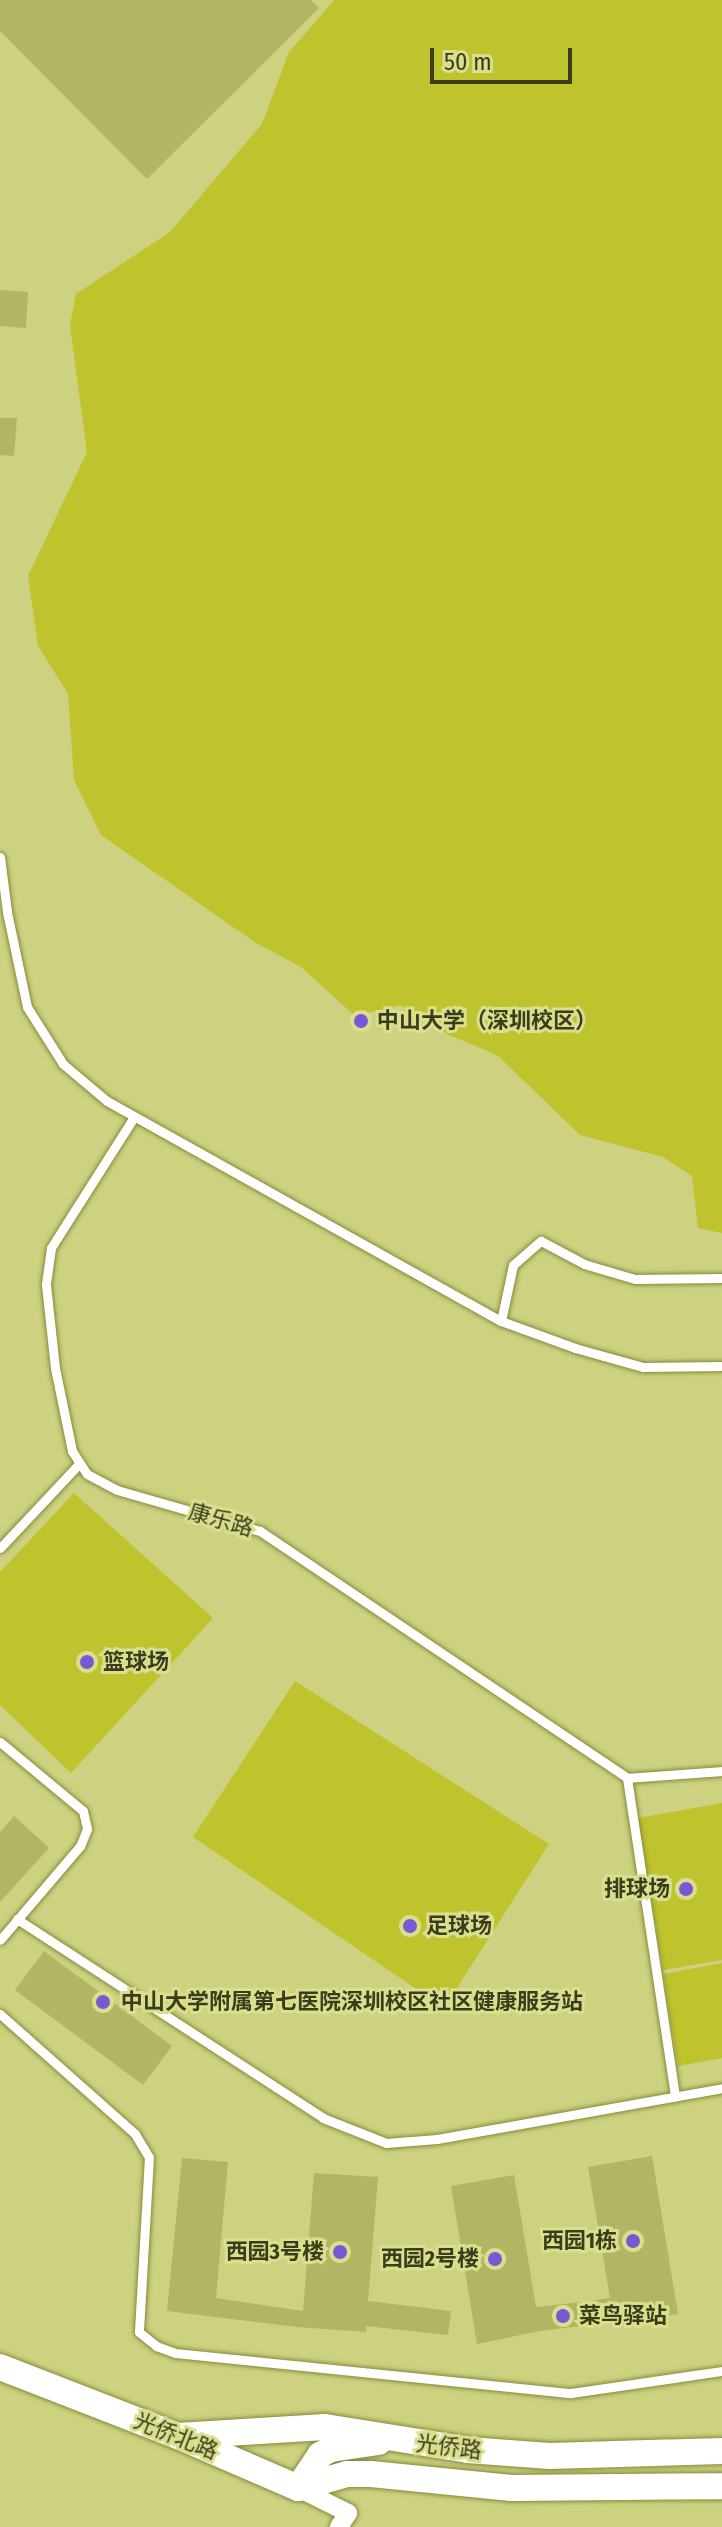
<!DOCTYPE html>
<meta charset="utf-8">
<style>
body{margin:0}
#map{position:relative;width:722px;height:2527px;overflow:hidden;background:#cdd280;font-family:"Fira Sans Condensed","Noto Sans SC",sans-serif}
div>[style]{position:absolute}
.green>*{inset:0;background:#bec32e}
.building>*{inset:0;background:#b1b665}
.roads{filter:drop-shadow(0 0 2px #878b3a) drop-shadow(0 0 2px #878b3a)}
.lane>*{height:9px;margin:-4.5px;padding:0 4.5px;transform-origin:4.5px;border-radius:4.5px;background:#fff}
.street>*{height:18px;margin:-9px;padding:0 9px;transform-origin:9px;border-radius:9px;background:#fff}
.secondary>*{height:26px;margin:-13px;padding:0 13px;transform-origin:13px;border-radius:13px;background:#fff}
.dots>*{width:22px;height:22px;translate:-50% -50%;box-sizing:border-box;border:4px solid #d9df8d;border-radius:50%}
span{translate:-50% -50%;white-space:nowrap;text-align:center;line-height:1.15;-webkit-text-stroke:6px #d9df8d;paint-order:stroke}
.poi-label{font-size:22px;color:#3b3c1b;font-weight:700}
.left{translate:0 -50%;text-align:left}
.right{translate:-100% -50%;text-align:right}
.street-label{font-size:22px;color:#3b3c1b}
.scale{position:absolute;left:430px;top:48px;width:142px;height:36px;box-sizing:border-box;border:4px solid #3b3c1b;border-top:0;padding-left:10px;font-size:24px;line-height:28px;white-space:nowrap;color:#3b3c1b;-webkit-text-stroke:6px #d9df8d;paint-order:stroke}
</style>
<div id="map">
<div class="green">
<div style="clip-path:polygon(334px 0,722px 0,722px 1233px,698px 1228px,692px 1176px,663px 1157px,580px 1135px,497px 1055px,447px 1034px,400px 1005px,355px 1016px,301px 967px,256px 943px,101px 835px,74px 780px,68px 694px,38px 646px,28px 576px,87px 452px,70px 326px,76px 294px,170px 232px,262px 124px,289px 52px)"></div>
<div style="clip-path:polygon(74px 1493px,213px 1618px,71px 1773px,0 1705px,0 1572px)"></div>
<div style="clip-path:polygon(295px 1681px,549px 1844px,444px 2008px,193px 1837px)"></div>
<div style="clip-path:polygon(722px 1803px,722px 1960px,663px 1970px,638px 1818px)"></div>
<div style="clip-path:polygon(722px 1963px,722px 2058px,678px 2066px,663px 1974px)"></div>
</div>
<div class="building">
<div style="clip-path:polygon(0 0,311px 0,319px 8px,147px 179px,0 31px)"></div>
<div style="clip-path:polygon(0 290px,28px 292px,26px 328px,0 326px)"></div>
<div style="clip-path:polygon(0 418px,17px 418px,14px 456px,0 455px)"></div>
<div style="clip-path:polygon(14px 1816px,49px 1848px,0 1902px,0 1832px)"></div>
<div style="clip-path:polygon(44px 1951px,172px 2046px,143px 2085px,15px 1990px)"></div>
<div style="clip-path:polygon(652px 2156px,678px 2314px,614px 2325px,614px 2322px,540px 2331px,477px 2344px,451px 2186px,514px 2175px,536px 2307px,589px 2301px,610px 2298px,588px 2167px)"></div>
<div style="clip-path:polygon(182px 2158px,228px 2162px,216px 2298px,303px 2311px,314px 2173px,378px 2177px,368px 2301px,451px 2311px,448px 2335px,366px 2326px,366px 2332px,297px 2327px,167px 2311px)"></div>
</div>
<div class="roads">
<div class="lane">
<div style="left:0;top:857px;width:55px;rotate:82.7deg"></div>
<div style="left:7px;top:912px;width:97px;rotate:78.1deg"></div>
<div style="left:27px;top:1007px;width:67px;rotate:57.7deg"></div>
<div style="left:63px;top:1064px;width:57px;rotate:40.1deg"></div>
<div style="left:107px;top:1101px;width:451px;rotate:29.2deg"></div>
<div style="left:501px;top:1321px;width:79px;rotate:20deg"></div>
<div style="left:575px;top:1348px;width:71px;rotate:15.6deg"></div>
<div style="left:643px;top:1367px;width:79px;rotate:-0.7deg"></div>
<div style="left:134px;top:1117px;width:155px;rotate:122.4deg"></div>
<div style="left:51px;top:1248px;width:37px;rotate:98deg"></div>
<div style="left:46px;top:1285px;width:83px;rotate:83.8deg"></div>
<div style="left:55px;top:1368px;width:85px;rotate:78.4deg"></div>
<div style="left:72px;top:1451px;width:27px;rotate:57deg"></div>
<div style="left:87px;top:1474px;width:34px;rotate:28deg"></div>
<div style="left:117px;top:1490px;width:149px;rotate:16deg"></div>
<div style="left:260px;top:1531px;width:442px;rotate:33.9deg"></div>
<div style="left:627px;top:1778px;width:95px;rotate:-4.2deg"></div>
<div style="left:501px;top:1321px;width:57px;rotate:-77.9deg"></div>
<div style="left:513px;top:1265px;width:37px;rotate:-41deg"></div>
<div style="left:541px;top:1241px;width:49px;rotate:28.1deg"></div>
<div style="left:584px;top:1264px;width:53px;rotate:16.4deg"></div>
<div style="left:635px;top:1279px;width:87px;rotate:-0.7deg"></div>
<div style="left:0;top:1548px;width:115px;rotate:-46.8deg"></div>
<div style="left:0;top:1742px;width:108px;rotate:39.7deg"></div>
<div style="left:83px;top:1811px;width:18px;rotate:77deg"></div>
<div style="left:87px;top:1829px;width:18px;rotate:112deg"></div>
<div style="left:80px;top:1846px;width:123px;rotate:130.4deg"></div>
<div style="left:627px;top:1778px;width:322px;rotate:81.4deg"></div>
<div style="left:17px;top:1919px;width:365px;rotate:33deg"></div>
<div style="left:323px;top:2118px;width:68px;rotate:21.6deg"></div>
<div style="left:386px;top:2143px;width:51px;rotate:-4.5deg"></div>
<div style="left:437px;top:2139px;width:290px;rotate:-10.1deg"></div>
<div style="left:0;top:2014px;width:181px;rotate:41.6deg"></div>
<div style="left:135px;top:2134px;width:27px;rotate:59deg"></div>
<div style="left:149px;top:2157px;width:175px;rotate:93.3deg"></div>
<div style="left:139px;top:2332px;width:22px;rotate:39deg"></div>
<div style="left:156px;top:2346px;width:20px;rotate:20deg"></div>
<div style="left:175px;top:2353px;width:398px;rotate:5.8deg"></div>
<div style="left:571px;top:2393px;width:153px;rotate:-8.3deg"></div>
</div>
<div class="street">
<div style="left:298px;top:2488px;width:56px;rotate:26.6deg"></div>
<div style="left:348px;top:2513px;width:17px;rotate:123deg"></div>
</div>
<div class="secondary">
<div style="left:0;top:2367px;width:191px;rotate:21.2deg"></div>
<div style="left:178px;top:2436px;width:131px;rotate:23.4deg"></div>
<div style="left:178px;top:2436px;width:147px;rotate:-3.5deg"></div>
<div style="left:325px;top:2427px;width:145px;rotate:9.1deg"></div>
<div style="left:468px;top:2450px;width:82px;rotate:4.2deg"></div>
<div style="left:550px;top:2456px;width:172px;rotate:-1.7deg"></div>
<div style="left:298px;top:2488px;width:51px;rotate:-15.9deg"></div>
<div style="left:347px;top:2474px;width:24px"></div>
<div style="left:371px;top:2474px;width:141px;rotate:5.7deg"></div>
<div style="left:511px;top:2488px;width:211px;rotate:-0.5deg"></div>
<div style="left:298px;top:2488px;width:40px;rotate:-56deg"></div>
<div style="left:320px;top:2455px;width:13px;rotate:-29deg"></div>
<div style="left:331px;top:2449px;width:48px;rotate:-8.5deg"></div>
</div>
</div>
<div class="dots">
<div style="left:361px;top:1021px;background:#7959d3"></div>
<div style="left:87px;top:1662px;background:#7959d3"></div>
<div style="left:686px;top:1889px;background:#7959d3"></div>
<div style="left:410px;top:1926px;background:#7959d3"></div>
<div style="left:103px;top:2002px;background:#7959d3"></div>
<div style="left:633px;top:2241px;background:#7959d3"></div>
<div style="left:340px;top:2252px;background:#7959d3"></div>
<div style="left:495px;top:2259px;background:#7959d3"></div>
<div style="left:563px;top:2316px;background:#7959d3"></div>
</div>
<div class="poi-label">
<span class="left" style="left:377px;top:1021px">中山大学（深圳校区）</span>
<span class="left" style="left:103px;top:1662px">篮球场</span>
<span class="right" style="left:670px;top:1889px">排球场</span>
<span class="left" style="left:426px;top:1926px">足球场</span>
<span class="left" style="left:121px;top:2002px">中山大学附属第七医院深圳校区社区健康服务站</span>
<span class="right" style="left:617px;top:2241px">西园1栋</span>
<span class="right" style="left:324px;top:2252px">西园3号楼</span>
<span class="right" style="left:479px;top:2259px">西园2号楼</span>
<span class="left" style="left:579px;top:2316px">菜鸟驿站</span>
</div>
<div class="street-label">
<span style="left:221px;top:1520px;rotate:16deg">康乐路</span>
<span style="left:176px;top:2436px;rotate:22deg">光侨北路</span>
<span style="left:449px;top:2447px;rotate:7deg">光侨路</span>
</div>
<div class="scale">50 m</div>
</div>
